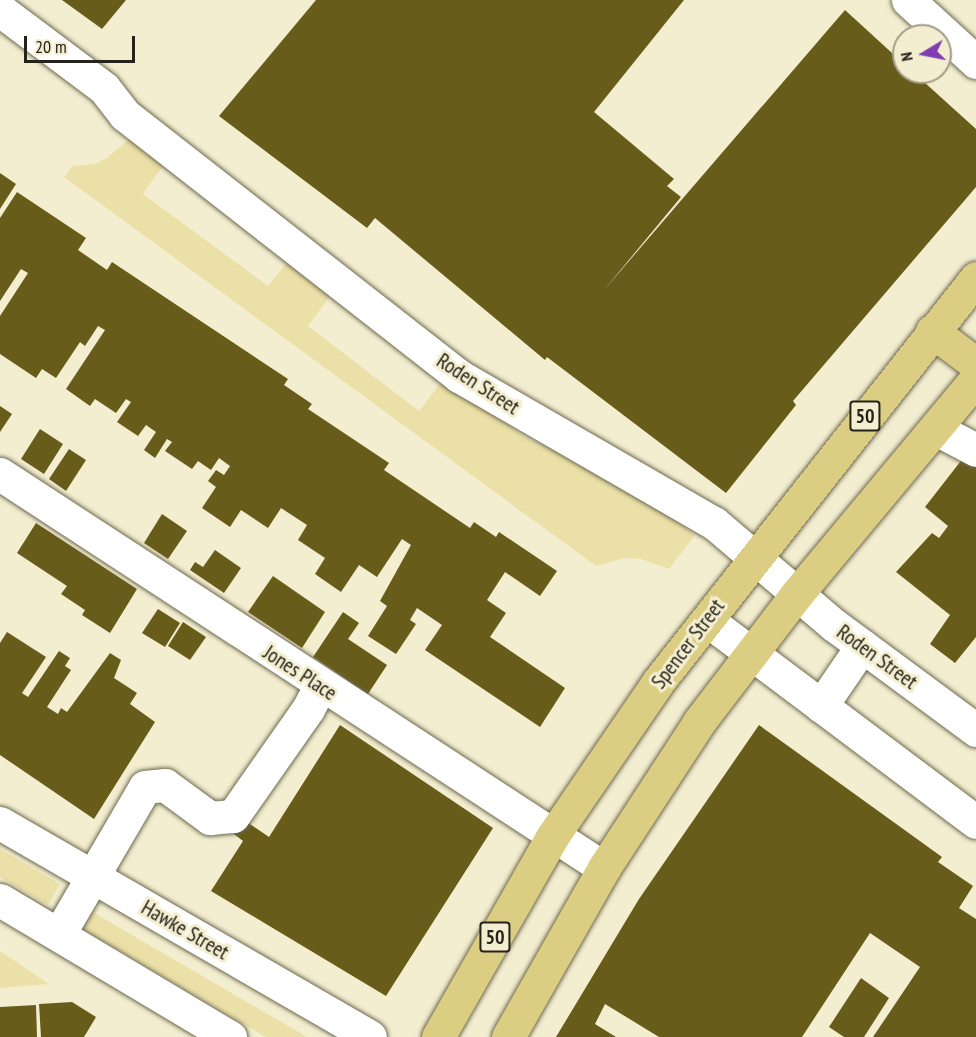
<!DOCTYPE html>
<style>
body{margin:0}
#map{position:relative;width:976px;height:1037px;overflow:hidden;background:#f4eed1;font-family:"PT Sans Narrow",sans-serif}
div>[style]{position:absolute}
.green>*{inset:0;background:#ebe0a7}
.building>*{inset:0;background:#685c1a}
.roads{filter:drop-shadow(0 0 2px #6d694f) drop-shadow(0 0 2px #6d694f)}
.minor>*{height:33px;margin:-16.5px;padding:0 16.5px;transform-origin:16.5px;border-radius:16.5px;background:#fff}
.major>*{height:33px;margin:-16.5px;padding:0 16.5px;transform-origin:16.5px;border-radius:16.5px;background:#dbce82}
span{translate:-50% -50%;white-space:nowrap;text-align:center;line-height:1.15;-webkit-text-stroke:6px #f4eed1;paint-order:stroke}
.shield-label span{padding:2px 4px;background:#f4eed1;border:2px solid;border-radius:4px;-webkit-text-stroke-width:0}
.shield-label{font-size:20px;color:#252319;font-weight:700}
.street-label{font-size:21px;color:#252319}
.north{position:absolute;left:892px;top:24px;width:60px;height:60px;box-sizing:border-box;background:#f4eed1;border:2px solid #a19d87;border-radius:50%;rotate:260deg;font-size:16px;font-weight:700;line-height:24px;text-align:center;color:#252319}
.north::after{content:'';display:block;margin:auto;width:21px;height:27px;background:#823db0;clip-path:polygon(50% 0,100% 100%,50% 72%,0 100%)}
.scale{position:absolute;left:24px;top:36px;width:111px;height:27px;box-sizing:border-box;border:3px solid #252319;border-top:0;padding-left:8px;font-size:18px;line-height:21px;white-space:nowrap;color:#252319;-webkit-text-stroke:4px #f4eed1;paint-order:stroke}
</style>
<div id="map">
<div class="green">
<div style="clip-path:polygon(133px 136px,164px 164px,143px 194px,268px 286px,291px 257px,335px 289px,308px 326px,419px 411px,447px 375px,522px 436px,542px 445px,563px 447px,623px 483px,695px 535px,669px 569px,641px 559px,625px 558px,596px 566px,64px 177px,72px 166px,95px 164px,107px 158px)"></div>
<div style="clip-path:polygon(0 849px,60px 884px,48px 905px,0 877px)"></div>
<div style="clip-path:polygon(89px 910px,307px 1037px,266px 1037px,79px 927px)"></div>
<div style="clip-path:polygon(0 951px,49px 984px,0 988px)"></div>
</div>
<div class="building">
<div style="clip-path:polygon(62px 0,126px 0,102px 29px)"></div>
<div style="clip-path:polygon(316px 0,684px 0,594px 112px,674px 179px,667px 186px,681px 197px,604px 290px,845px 10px,904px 64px,904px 72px,913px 72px,976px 129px,976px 187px,793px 401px,796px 405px,726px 493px,547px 357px,545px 360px,375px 218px,367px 228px,219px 116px)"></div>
<div style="clip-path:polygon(0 173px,16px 184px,0 209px)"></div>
<div style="clip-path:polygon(17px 192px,86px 238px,78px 250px,107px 270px,112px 262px,288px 379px,284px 385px,312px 404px,308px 409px,389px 463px,384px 470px,470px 528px,474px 522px,496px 537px,499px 532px,557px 571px,540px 596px,505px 572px,487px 600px,506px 613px,490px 637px,565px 688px,540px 727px,425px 650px,442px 625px,417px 608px,410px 620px,416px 624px,396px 654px,368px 636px,387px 606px,380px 601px,411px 545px,402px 539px,377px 577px,359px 565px,341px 592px,315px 574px,325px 558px,298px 540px,307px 525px,281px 508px,268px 528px,241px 510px,230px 527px,202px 508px,216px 487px,208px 481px,216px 470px,224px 475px,230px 466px,219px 458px,211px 470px,198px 461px,192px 469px,165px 451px,172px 442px,167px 439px,155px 458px,144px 450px,156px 432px,146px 425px,138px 436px,117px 422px,131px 402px,126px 399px,116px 413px,95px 399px,90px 406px,66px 389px,105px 330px,98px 326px,85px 346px,80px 342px,56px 378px,42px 369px,36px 378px,0 354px,0 316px,28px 273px,21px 269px,0 301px,0 218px)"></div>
<div style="clip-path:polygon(0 406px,12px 414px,0 432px)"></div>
<div style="clip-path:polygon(40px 429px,63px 444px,44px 474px,21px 459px)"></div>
<div style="clip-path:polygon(69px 449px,86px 460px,66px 491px,49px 479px)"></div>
<div style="clip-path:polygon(967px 453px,976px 460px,976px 637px,955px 663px,930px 644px,950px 615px,896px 572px,932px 533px,939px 538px,948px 526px,925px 507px)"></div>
<div style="clip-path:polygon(162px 514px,187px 531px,168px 559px,144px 543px)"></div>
<div style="clip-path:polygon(36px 523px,137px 589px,110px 633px,82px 615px,85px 610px,61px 594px,67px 586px,17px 553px)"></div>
<div style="clip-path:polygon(215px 550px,241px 568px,224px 593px,190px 570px,195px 562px,203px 567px)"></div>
<div style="clip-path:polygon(273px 576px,325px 612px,302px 648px,248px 612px)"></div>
<div style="clip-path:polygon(158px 609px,180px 623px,165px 647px,142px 633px)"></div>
<div style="clip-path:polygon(343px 612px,359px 623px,348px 639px,387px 665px,368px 694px,313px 657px)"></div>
<div style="clip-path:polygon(183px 622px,206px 637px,190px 660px,168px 646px)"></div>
<div style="clip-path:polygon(7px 632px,46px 657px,22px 693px,28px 697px,59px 651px,70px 658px,65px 666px,71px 670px,47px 707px,58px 714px,61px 708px,67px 712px,110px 653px,121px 660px,114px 678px,137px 693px,130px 704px,155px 722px,94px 819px,0 755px,0 643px)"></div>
<div style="clip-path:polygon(340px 725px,493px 828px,386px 996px,211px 891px,243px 841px,234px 834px,244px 820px,269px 837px)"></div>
<div style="clip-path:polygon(759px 725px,942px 857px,938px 862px,973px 886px,959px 908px,976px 919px,976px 1037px,873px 1037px,920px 967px,870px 933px,802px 1037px,659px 1037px,605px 1004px,595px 1024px,616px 1037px,556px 1037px,639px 899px)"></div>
<div style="clip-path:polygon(861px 978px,889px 998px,864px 1037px,844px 1037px,829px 1027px)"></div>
<div style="clip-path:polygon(72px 1002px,96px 1017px,84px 1037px,41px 1037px,39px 1004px)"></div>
<div style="clip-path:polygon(36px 1005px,37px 1037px,0 1037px,0 1007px)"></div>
</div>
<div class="roads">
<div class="minor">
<div style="left:908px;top:0;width:92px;rotate:42.4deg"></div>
<div style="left:0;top:10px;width:130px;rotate:36.9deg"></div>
<div style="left:104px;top:88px;width:34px;rotate:52deg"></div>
<div style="left:125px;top:115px;width:424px;rotate:38deg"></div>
<div style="left:459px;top:376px;width:294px;rotate:30deg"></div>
<div style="left:714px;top:523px;width:157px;rotate:40.4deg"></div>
<div style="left:834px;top:625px;width:177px;rotate:36.5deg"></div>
<div style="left:936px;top:429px;width:45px;rotate:27.7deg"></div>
<div style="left:0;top:474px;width:721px;rotate:33.12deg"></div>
<div style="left:707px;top:620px;width:336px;rotate:36.9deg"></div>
<div style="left:821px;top:706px;width:73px;rotate:-55.7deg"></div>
<div style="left:0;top:823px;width:427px;rotate:30deg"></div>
<div style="left:0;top:900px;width:268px;rotate:30.8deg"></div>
<div style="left:59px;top:934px;width:170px;rotate:-59.7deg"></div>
<div style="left:145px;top:787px;width:20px;rotate:-6deg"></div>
<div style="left:165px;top:785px;width:56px;rotate:36.3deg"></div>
<div style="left:210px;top:818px;width:23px;rotate:-5deg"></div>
<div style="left:233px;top:816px;width:131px;rotate:-55deg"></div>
<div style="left:308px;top:709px;width:26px;rotate:-62deg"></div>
</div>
<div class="major">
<div style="left:932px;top:331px;width:55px;rotate:36.9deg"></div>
<div style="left:438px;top:1037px;width:230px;rotate:-60.3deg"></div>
<div style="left:552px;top:837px;width:188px;rotate:-55.6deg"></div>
<div style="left:658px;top:682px;width:514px;rotate:-51.79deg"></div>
<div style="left:508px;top:1037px;width:194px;rotate:-60.4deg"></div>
<div style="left:604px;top:868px;width:174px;rotate:-56.9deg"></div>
<div style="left:699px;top:722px;width:160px;rotate:-52.6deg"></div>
<div style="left:796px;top:595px;width:281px;rotate:-50.2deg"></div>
</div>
</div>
<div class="shield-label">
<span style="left:865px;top:416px">50</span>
<span style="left:495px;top:937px">50</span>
</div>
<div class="street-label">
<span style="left:478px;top:384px;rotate:33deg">Roden Street</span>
<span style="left:688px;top:644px;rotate:-53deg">Spencer Street</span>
<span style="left:877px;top:657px;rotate:36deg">Roden Street</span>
<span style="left:300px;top:673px;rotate:33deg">Jones Place</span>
<span style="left:185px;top:930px;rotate:30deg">Hawke Street</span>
</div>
<div class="north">N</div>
<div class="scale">20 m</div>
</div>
